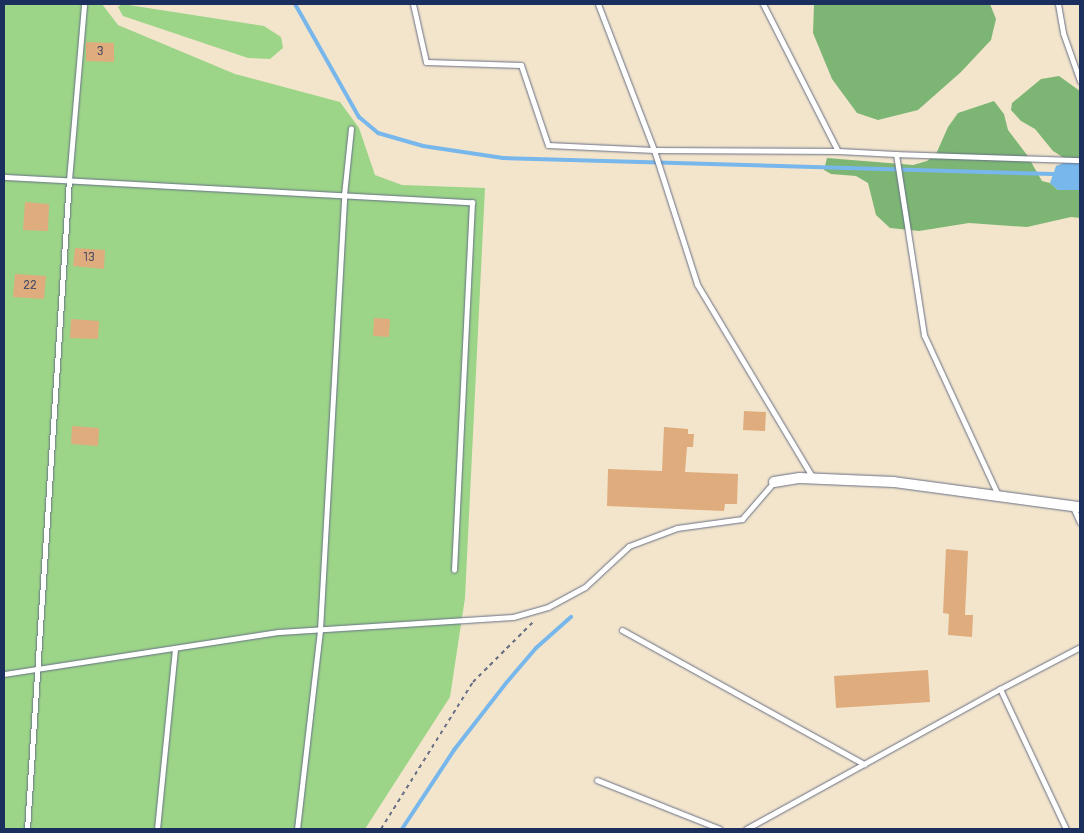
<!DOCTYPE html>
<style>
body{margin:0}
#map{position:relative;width:1084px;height:833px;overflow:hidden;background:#f3e5cc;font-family:Pangolin,sans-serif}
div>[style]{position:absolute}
.green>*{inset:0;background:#9cd588}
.forest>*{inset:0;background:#7db674}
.water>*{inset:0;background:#77b7eb}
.stream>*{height:4px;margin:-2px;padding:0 2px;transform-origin:2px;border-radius:2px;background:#77b7eb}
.building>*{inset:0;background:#dfac7d}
.path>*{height:2px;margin-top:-1px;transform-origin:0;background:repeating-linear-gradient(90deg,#676f84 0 4px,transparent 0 8px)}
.roads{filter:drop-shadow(0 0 1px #676f84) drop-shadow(0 0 1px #676f84)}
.lane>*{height:5px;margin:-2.5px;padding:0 2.5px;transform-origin:2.5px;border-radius:2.5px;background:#fff}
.street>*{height:10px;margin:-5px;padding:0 5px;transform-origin:5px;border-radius:5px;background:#fff}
span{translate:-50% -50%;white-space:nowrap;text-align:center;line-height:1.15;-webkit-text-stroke:4px #f7f3e8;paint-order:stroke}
.number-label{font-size:12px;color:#4c4e66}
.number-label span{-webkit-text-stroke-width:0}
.frame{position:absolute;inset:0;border:5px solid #1b2f5e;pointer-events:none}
</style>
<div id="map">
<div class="green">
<div style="clip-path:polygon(4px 4px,102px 4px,118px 25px,235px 74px,340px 102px,359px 128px,375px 175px,402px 185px,485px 188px,465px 598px,450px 697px,365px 829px,4px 829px)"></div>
<div style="clip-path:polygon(122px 4px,264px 26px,281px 37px,283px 48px,270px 59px,248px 58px,123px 16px,118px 7px)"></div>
</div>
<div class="forest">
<div style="clip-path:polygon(814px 4px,990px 4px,996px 19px,991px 40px,961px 72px,918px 110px,878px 120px,857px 113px,832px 79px,813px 33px)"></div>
<div style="clip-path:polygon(1059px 76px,1080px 91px,1080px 163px,1069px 161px,1053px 151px,1035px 129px,1021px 121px,1011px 110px,1012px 103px,1041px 79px)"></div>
<div style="clip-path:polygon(994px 101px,1004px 114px,1008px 130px,1027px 155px,1042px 181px,1050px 183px,1058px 190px,1080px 189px,1080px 218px,1071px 217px,1027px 227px,969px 223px,919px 231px,890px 228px,876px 215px,868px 183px,856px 176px,831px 174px,824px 170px,827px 158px,913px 165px,927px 161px,936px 154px,948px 127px,958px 113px)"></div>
</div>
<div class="water">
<div style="clip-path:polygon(1069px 161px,1080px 163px,1080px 190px,1058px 190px,1050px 183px,1056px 166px)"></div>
</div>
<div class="stream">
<div style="left:295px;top:4px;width:130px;rotate:60.5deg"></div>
<div style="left:359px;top:117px;width:25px;rotate:40deg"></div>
<div style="left:378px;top:133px;width:47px;rotate:16.1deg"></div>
<div style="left:423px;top:146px;width:81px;rotate:8.5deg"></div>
<div style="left:503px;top:158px;width:550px;rotate:1.67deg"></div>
<div style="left:402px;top:829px;width:95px;rotate:-56.6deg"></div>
<div style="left:454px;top:750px;width:86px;rotate:-52.1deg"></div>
<div style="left:507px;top:682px;width:45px;rotate:-49.5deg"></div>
<div style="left:536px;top:648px;width:47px;rotate:-41.5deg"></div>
</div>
<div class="building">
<div style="clip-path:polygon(86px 42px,114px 43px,114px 62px,86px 61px)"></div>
<div style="clip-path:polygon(25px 202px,49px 204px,48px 231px,23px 230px)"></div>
<div style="clip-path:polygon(75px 248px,105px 250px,104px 269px,73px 266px)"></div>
<div style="clip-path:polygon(15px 274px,46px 276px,44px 299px,13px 297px)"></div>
<div style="clip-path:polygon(374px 318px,390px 319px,389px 337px,373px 336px)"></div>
<div style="clip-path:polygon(71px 319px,99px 321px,98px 339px,70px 338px)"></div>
<div style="clip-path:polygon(744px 411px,766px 412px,765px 431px,743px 430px)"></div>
<div style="clip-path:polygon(72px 426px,99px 428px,98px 446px,71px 444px)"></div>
<div style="clip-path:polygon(664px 427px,688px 429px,688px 434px,694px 434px,693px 447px,687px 447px,685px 472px,738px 474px,737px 504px,725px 504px,724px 511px,607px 506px,608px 469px,662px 471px)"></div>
<div style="clip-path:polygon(946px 549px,968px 551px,965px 615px,973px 615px,972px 637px,948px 635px,949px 614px,943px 613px)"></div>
<div style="clip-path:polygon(928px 670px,930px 702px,836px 708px,834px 676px)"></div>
</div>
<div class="path">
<div style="left:381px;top:829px;width:173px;rotate:-58deg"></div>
<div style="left:473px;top:682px;width:86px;rotate:-45deg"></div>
</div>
<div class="roads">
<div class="lane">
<div style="left:413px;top:4px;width:59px;rotate:77.4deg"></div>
<div style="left:426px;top:62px;width:95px;rotate:1.8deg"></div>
<div style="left:521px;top:65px;width:84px;rotate:71.4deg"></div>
<div style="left:548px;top:145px;width:106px;rotate:2.7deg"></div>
<div style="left:654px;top:150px;width:156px;rotate:-111deg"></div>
<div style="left:763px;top:4px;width:165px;rotate:63deg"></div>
<div style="left:838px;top:151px;width:58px;rotate:3deg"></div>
<div style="left:896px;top:154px;width:183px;rotate:81.2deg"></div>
<div style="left:924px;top:335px;width:176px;rotate:65.2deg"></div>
<div style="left:1058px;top:4px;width:29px;rotate:80deg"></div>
<div style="left:1063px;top:33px;width:51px;rotate:70.5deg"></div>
<div style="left:896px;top:154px;width:184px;rotate:1.9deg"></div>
<div style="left:4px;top:177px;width:469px;rotate:3.1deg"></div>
<div style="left:472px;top:202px;width:368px;rotate:92.8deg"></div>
<div style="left:813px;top:478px;width:226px;rotate:-120.9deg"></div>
<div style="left:697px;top:284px;width:141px;rotate:-107.8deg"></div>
<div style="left:654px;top:150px;width:184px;rotate:0.3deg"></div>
<div style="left:1073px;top:507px;width:17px;rotate:66deg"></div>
<div style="left:622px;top:630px;width:277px;rotate:29deg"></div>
<div style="left:4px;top:674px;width:278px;rotate:-8.7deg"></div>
<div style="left:279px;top:632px;width:234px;rotate:-3.7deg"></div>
<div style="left:513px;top:617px;width:36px;rotate:-16deg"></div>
<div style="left:548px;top:607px;width:42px;rotate:-28.4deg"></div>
<div style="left:585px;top:587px;width:60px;rotate:-43deg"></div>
<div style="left:629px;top:546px;width:51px;rotate:-20.6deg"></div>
<div style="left:677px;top:528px;width:66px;rotate:-7.9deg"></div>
<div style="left:742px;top:519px;width:49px;rotate:-49.1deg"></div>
<div style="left:597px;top:780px;width:132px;rotate:21.7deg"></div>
<div style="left:27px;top:829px;width:650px;rotate:-86.3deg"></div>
<div style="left:69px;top:180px;width:177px;rotate:-85.1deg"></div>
<div style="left:157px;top:829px;width:182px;rotate:-84.3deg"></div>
<div style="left:297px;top:829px;width:200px;rotate:-83.4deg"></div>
<div style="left:320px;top:630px;width:436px;rotate:-86.8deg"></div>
<div style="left:344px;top:195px;width:67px;rotate:-84deg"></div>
<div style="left:746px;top:829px;width:290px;rotate:-28.9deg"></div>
<div style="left:1066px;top:829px;width:155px;rotate:-115.2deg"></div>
<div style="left:1000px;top:689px;width:90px;rotate:-27.7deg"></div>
</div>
<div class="street">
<div style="left:774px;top:482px;width:26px;rotate:-9deg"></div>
<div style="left:800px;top:478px;width:94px;rotate:2.4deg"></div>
<div style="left:894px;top:482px;width:188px;rotate:7.7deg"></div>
</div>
</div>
<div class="number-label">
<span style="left:100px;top:52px">3</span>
<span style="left:89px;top:258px">13</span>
<span style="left:30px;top:286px">22</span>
</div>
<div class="frame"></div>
</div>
